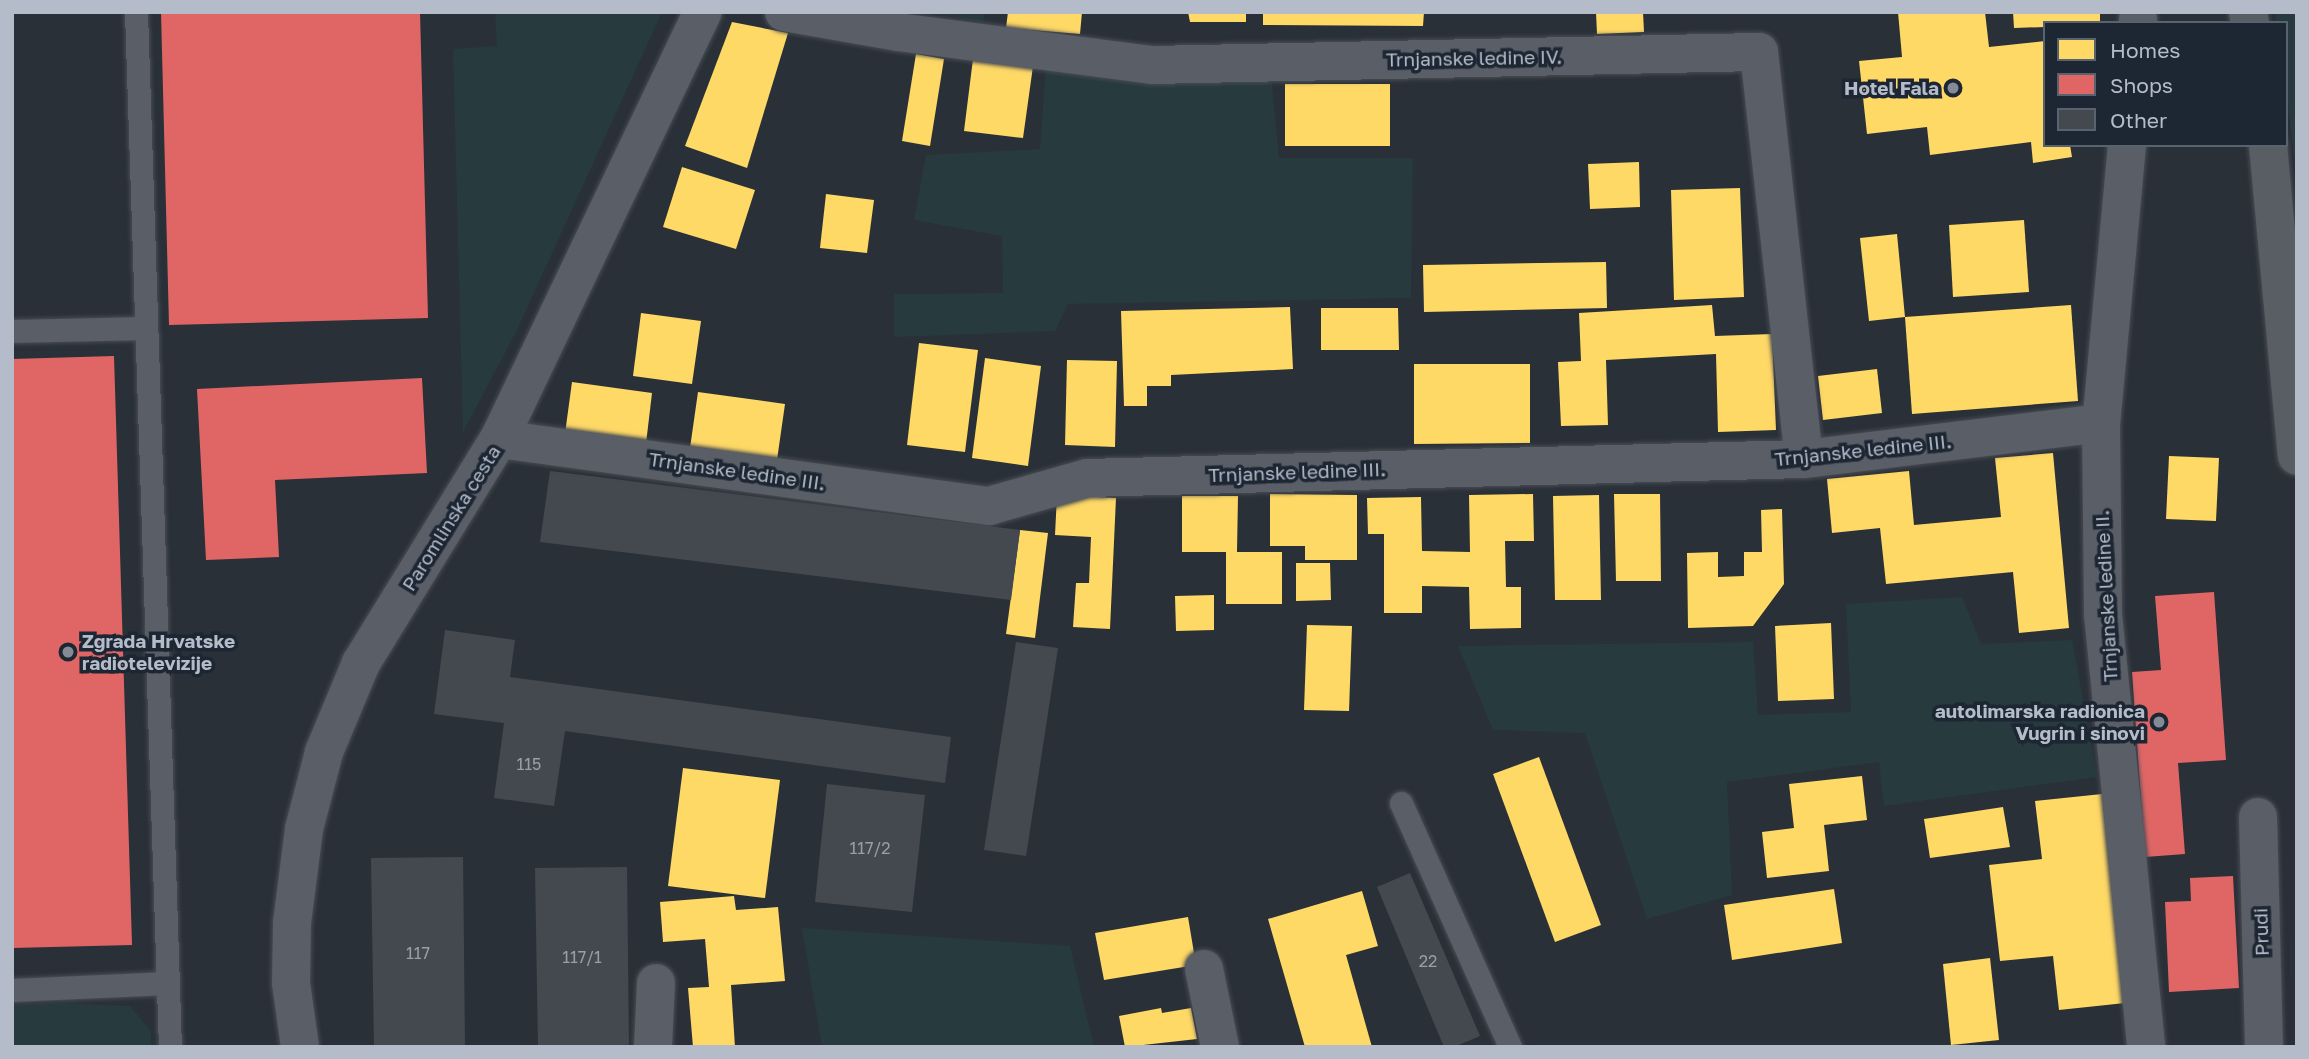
<!DOCTYPE html>
<style>
body{margin:0}
#map{position:relative;width:2309px;height:1059px;overflow:hidden;background:#2a3038;font-family:"Golos Text",sans-serif}
div>[style]{position:absolute}
.green>*{inset:0;background:#273a3e}
.homes>*{inset:0;background:#ffd966}
.shops>*{inset:0;background:#e06666}
.building>*{inset:0;background:#444950}
.roads{filter:drop-shadow(0 0 2px #484c53) drop-shadow(0 0 2px #484c53)}
.service>*{height:23px;margin:-11.5px;padding:0 11.5px;transform-origin:11.5px;border-radius:11.5px;background:#5a5e66}
.minor>*{height:38px;margin:-19px;padding:0 19px;transform-origin:19px;border-radius:19px;background:#5a5e66}
.secondary>*{height:38px;margin:-19px;padding:0 19px;transform-origin:19px;border-radius:19px;background:#595d64}
.dots>*{width:19px;height:19px;translate:-50% -50%;box-sizing:border-box;border:4px solid #1d2633;border-radius:50%}
span{translate:-50% -50%;white-space:nowrap;text-align:center;line-height:1.15;-webkit-text-stroke:7px #1d2633;paint-order:stroke}
.number-label{font-size:16px;color:#989fab}
.number-label span{-webkit-text-stroke-width:0}
.street-label{font-size:19px;color:#b4bcc9}
.poi-label{font-size:19px;color:#b4bcc9;font-weight:700}
.right{translate:-100% -50%;text-align:right}
.left{translate:0 -50%;text-align:left}
.frame{position:absolute;inset:0;border:14px solid #b4bcc9;pointer-events:none}
.legend{position:absolute;left:2043px;top:21px;width:245px;height:126px;box-sizing:border-box;background:#1d2633;border:2px solid #59626f;margin:0;padding:9px 12px;list-style:none;font-size:21px;color:#b4bcc9}
.legend li{display:flex;align-items:center;gap:14px;height:35px}
.legend b{width:35px;border:2px solid #59626f}
</style>
<div id="map">
<div class="green">
<div style="clip-path:polygon(495px 12px,662px 12px,517px 330px,463px 432px,453px 49px,497px 46px)"></div>
<div style="clip-path:polygon(929px 12px,985px 12px,983px 22px)"></div>
<div style="clip-path:polygon(2275px 12px,2297px 12px,2297px 177px,2286px 91px,2286px 23px,2276px 23px)"></div>
<div style="clip-path:polygon(1046px 66px,1271px 76px,1279px 158px,1413px 158px,1411px 298px,1068px 304px,1055px 331px,894px 337px,894px 294px,1003px 293px,1002px 236px,914px 220px,926px 155px,1040px 149px)"></div>
<div style="clip-path:polygon(1962px 597px,1981px 644px,2072px 640px,2097px 777px,1884px 806px,1879px 762px,1727px 782px,1732px 895px,1647px 919px,1585px 733px,1493px 730px,1458px 646px,1753px 642px,1758px 715px,1851px 712px,1846px 604px)"></div>
<div style="clip-path:polygon(802px 928px,1070px 946px,1094px 1047px,822px 1047px)"></div>
<div style="clip-path:polygon(59px 1003px,130px 1006px,151px 1031px,151px 1047px,12px 1047px,12px 1005px)"></div>
</div>
<div class="homes">
<div style="clip-path:polygon(1008px 12px,1082px 12px,1080px 34px,1006px 28px)"></div>
<div style="clip-path:polygon(1188px 12px,1246px 12px,1246px 22px,1190px 22px)"></div>
<div style="clip-path:polygon(1263px 12px,1424px 12px,1423px 26px,1263px 25px)"></div>
<div style="clip-path:polygon(1596px 12px,1643px 12px,1644px 32px,1597px 34px)"></div>
<div style="clip-path:polygon(1898px 12px,1985px 12px,1989px 47px,2045px 41px,2045px 145px,2070px 145px,2072px 157px,2033px 163px,2031px 142px,1930px 155px,1927px 127px,1867px 134px,1859px 61px,1902px 57px)"></div>
<div style="clip-path:polygon(2013px 12px,2100px 12px,2100px 23px,2045px 23px,2045px 27px,2014px 28px)"></div>
<div style="clip-path:polygon(732px 22px,788px 33px,747px 168px,685px 146px)"></div>
<div style="clip-path:polygon(974px 51px,1034px 59px,1023px 138px,964px 131px)"></div>
<div style="clip-path:polygon(916px 54px,944px 59px,930px 146px,902px 141px)"></div>
<div style="clip-path:polygon(1285px 84px,1390px 84px,1390px 146px,1285px 146px)"></div>
<div style="clip-path:polygon(1639px 162px,1640px 207px,1590px 209px,1588px 164px)"></div>
<div style="clip-path:polygon(682px 167px,755px 190px,736px 249px,663px 227px)"></div>
<div style="clip-path:polygon(1740px 188px,1744px 297px,1674px 300px,1671px 190px)"></div>
<div style="clip-path:polygon(826px 194px,874px 200px,867px 253px,820px 248px)"></div>
<div style="clip-path:polygon(2024px 220px,2029px 292px,1953px 297px,1949px 225px)"></div>
<div style="clip-path:polygon(1897px 234px,1905px 317px,1869px 321px,1860px 238px)"></div>
<div style="clip-path:polygon(1606px 262px,1607px 308px,1424px 312px,1423px 265px)"></div>
<div style="clip-path:polygon(1712px 305px,1715px 336px,1772px 334px,1776px 430px,1718px 432px,1716px 354px,1606px 360px,1608px 425px,1561px 426px,1558px 362px,1581px 361px,1579px 313px)"></div>
<div style="clip-path:polygon(2071px 305px,2078px 401px,1912px 414px,1905px 317px)"></div>
<div style="clip-path:polygon(1290px 307px,1293px 369px,1171px 375px,1171px 386px,1147px 386px,1147px 406px,1124px 406px,1121px 311px)"></div>
<div style="clip-path:polygon(1321px 308px,1398px 308px,1399px 350px,1321px 350px)"></div>
<div style="clip-path:polygon(641px 313px,701px 321px,692px 384px,633px 376px)"></div>
<div style="clip-path:polygon(919px 343px,978px 350px,965px 452px,907px 445px)"></div>
<div style="clip-path:polygon(985px 358px,1041px 366px,1028px 466px,972px 458px)"></div>
<div style="clip-path:polygon(1067px 360px,1117px 361px,1115px 447px,1065px 445px)"></div>
<div style="clip-path:polygon(1414px 364px,1530px 364px,1530px 443px,1414px 444px)"></div>
<div style="clip-path:polygon(1877px 369px,1882px 413px,1823px 420px,1818px 376px)"></div>
<div style="clip-path:polygon(572px 382px,652px 393px,645px 452px,564px 441px)"></div>
<div style="clip-path:polygon(698px 392px,785px 404px,776px 467px,689px 455px)"></div>
<div style="clip-path:polygon(2053px 453px,2069px 628px,2019px 633px,2013px 572px,1886px 584px,1880px 528px,1832px 533px,1827px 479px,1909px 471px,1914px 525px,2001px 517px,1995px 458px)"></div>
<div style="clip-path:polygon(2169px 456px,2219px 458px,2216px 521px,2166px 519px)"></div>
<div style="clip-path:polygon(1270px 494px,1357px 495px,1357px 560px,1305px 560px,1305px 546px,1270px 546px)"></div>
<div style="clip-path:polygon(1533px 494px,1534px 541px,1505px 541px,1506px 587px,1521px 587px,1521px 628px,1470px 629px,1469px 587px,1422px 586px,1422px 613px,1384px 613px,1384px 534px,1368px 534px,1367px 498px,1421px 497px,1422px 551px,1470px 552px,1469px 495px)"></div>
<div style="clip-path:polygon(1614px 494px,1660px 494px,1661px 581px,1616px 581px)"></div>
<div style="clip-path:polygon(1057px 495px,1116px 498px,1110px 629px,1073px 627px,1076px 583px,1089px 583px,1091px 537px,1055px 535px)"></div>
<div style="clip-path:polygon(1599px 495px,1601px 600px,1555px 600px,1553px 496px)"></div>
<div style="clip-path:polygon(1182px 496px,1238px 496px,1237px 552px,1282px 552px,1282px 604px,1226px 604px,1226px 552px,1182px 552px)"></div>
<div style="clip-path:polygon(1782px 509px,1784px 584px,1753px 626px,1688px 628px,1687px 553px,1718px 552px,1718px 577px,1744px 576px,1744px 552px,1762px 552px,1761px 510px)"></div>
<div style="clip-path:polygon(1020px 530px,1048px 533px,1035px 638px,1006px 634px)"></div>
<div style="clip-path:polygon(1296px 563px,1330px 563px,1331px 600px,1296px 601px)"></div>
<div style="clip-path:polygon(1214px 595px,1214px 630px,1176px 631px,1175px 596px)"></div>
<div style="clip-path:polygon(1831px 623px,1834px 699px,1778px 701px,1775px 626px)"></div>
<div style="clip-path:polygon(1307px 625px,1352px 626px,1349px 711px,1304px 710px)"></div>
<div style="clip-path:polygon(1539px 757px,1601px 925px,1555px 942px,1493px 774px)"></div>
<div style="clip-path:polygon(683px 768px,780px 780px,765px 898px,668px 886px)"></div>
<div style="clip-path:polygon(1862px 776px,1867px 820px,1824px 825px,1829px 871px,1767px 878px,1762px 832px,1794px 828px,1789px 784px)"></div>
<div style="clip-path:polygon(2102px 794px,2125px 1003px,2059px 1010px,2053px 956px,2000px 961px,1989px 865px,2042px 859px,2035px 801px)"></div>
<div style="clip-path:polygon(2003px 807px,2010px 847px,1930px 858px,1924px 819px)"></div>
<div style="clip-path:polygon(1834px 889px,1842px 943px,1732px 960px,1724px 905px)"></div>
<div style="clip-path:polygon(1362px 891px,1378px 946px,1346px 955px,1372px 1047px,1305px 1047px,1268px 919px)"></div>
<div style="clip-path:polygon(734px 896px,736px 910px,778px 907px,785px 981px,731px 985px,735px 1047px,693px 1047px,688px 988px,709px 987px,705px 939px,663px 942px,660px 902px)"></div>
<div style="clip-path:polygon(1188px 917px,1196px 965px,1104px 980px,1095px 933px)"></div>
<div style="clip-path:polygon(1990px 958px,1999px 1040px,1951px 1045px,1943px 964px)"></div>
<div style="clip-path:polygon(1161px 1008px,1162px 1013px,1191px 1008px,1197px 1039px,1125px 1047px,1119px 1016px)"></div>
</div>
<div class="shops">
<div style="clip-path:polygon(161px 12px,420px 12px,428px 318px,169px 325px)"></div>
<div style="clip-path:polygon(114px 356px,132px 945px,12px 948px,12px 359px)"></div>
<div style="clip-path:polygon(422px 378px,427px 473px,275px 480px,279px 557px,206px 560px,197px 389px)"></div>
<div style="clip-path:polygon(2214px 592px,2226px 760px,2178px 763px,2185px 854px,2145px 857px,2132px 672px,2161px 670px,2155px 596px)"></div>
<div style="clip-path:polygon(2233px 876px,2239px 988px,2169px 992px,2165px 902px,2191px 901px,2190px 878px)"></div>
</div>
<div class="building">
<div style="clip-path:polygon(550px 471px,1020px 530px,1011px 600px,540px 542px)"></div>
<div style="clip-path:polygon(445px 630px,515px 640px,510px 677px,951px 737px,945px 783px,565px 731px,554px 806px,494px 798px,504px 723px,434px 714px)"></div>
<div style="clip-path:polygon(1016px 642px,1058px 648px,1026px 856px,984px 850px)"></div>
<div style="clip-path:polygon(827px 784px,925px 795px,912px 912px,815px 902px)"></div>
<div style="clip-path:polygon(463px 857px,465px 1047px,374px 1047px,371px 858px)"></div>
<div style="clip-path:polygon(627px 867px,629px 1047px,538px 1047px,535px 868px)"></div>
<div style="clip-path:polygon(1410px 873px,1480px 1036px,1454px 1047px,1444px 1047px,1377px 887px)"></div>
</div>
<div class="roads">
<div class="service">
<div style="left:136px;top:12px;width:1036px;rotate:88.12deg"></div>
<div style="left:12px;top:331px;width:134px;rotate:-1.3deg"></div>
<div style="left:1401px;top:803px;width:267px;rotate:65.9deg"></div>
<div style="left:12px;top:990px;width:156px;rotate:-2.6deg"></div>
</div>
<div class="minor">
<div style="left:784px;top:12px;width:116px;rotate:10deg"></div>
<div style="left:898px;top:32px;width:256px;rotate:7.4deg"></div>
<div style="left:1152px;top:65px;width:607px;rotate:-1.23deg"></div>
<div style="left:1759px;top:52px;width:409px;rotate:83.7deg"></div>
<div style="left:2138px;top:23px;width:4px;rotate:-90deg"></div>
<div style="left:2127px;top:145px;width:279px;rotate:95.3deg"></div>
<div style="left:2101px;top:423px;width:191px;rotate:89.4deg"></div>
<div style="left:2103px;top:614px;width:435px;rotate:84.3deg"></div>
<div style="left:499px;top:439px;width:495px;rotate:7.8deg"></div>
<div style="left:989px;top:506px;width:102px;rotate:-15.9deg"></div>
<div style="left:1087px;top:478px;width:717px;rotate:-1.52deg"></div>
<div style="left:1804px;top:459px;width:299px;rotate:-6.9deg"></div>
<div style="left:2258px;top:817px;width:230px;rotate:88.5deg"></div>
<div style="left:1204px;top:969px;width:80px;rotate:78.4deg"></div>
<div style="left:300px;top:1047px;width:65px;rotate:-98deg"></div>
<div style="left:291px;top:983px;width:60px;rotate:-89deg"></div>
<div style="left:292px;top:923px;width:95px;rotate:-82.7deg"></div>
<div style="left:304px;top:829px;width:80px;rotate:-75.4deg"></div>
<div style="left:324px;top:752px;width:96px;rotate:-67.4deg"></div>
<div style="left:361px;top:663px;width:263px;rotate:-58.4deg"></div>
<div style="left:499px;top:439px;width:473px;rotate:-64.5deg"></div>
<div style="left:653px;top:1047px;width:64px;rotate:-87.3deg"></div>
</div>
<div class="secondary">
<div style="left:2248px;top:12px;width:11px;rotate:80deg"></div>
<div style="left:2268px;top:145px;width:312px;rotate:84.7deg"></div>
</div>
</div>
<div class="dots">
<div style="left:1953px;top:88px;background:#848b96"></div>
<div style="left:68px;top:652px;background:#848b96"></div>
<div style="left:2159px;top:722px;background:#848b96"></div>
</div>
<div class="number-label">
<span style="left:529px;top:764px">115</span>
<span style="left:870px;top:848px">117/2</span>
<span style="left:418px;top:953px">117</span>
<span style="left:582px;top:957px">117/1</span>
<span style="left:1428px;top:961px">22</span>
</div>
<div class="street-label">
<span style="left:1474px;top:58px;rotate:-1deg">Trnjanske ledine IV.</span>
<span style="left:1863px;top:450px;rotate:-6deg">Trnjanske ledine III.</span>
<span style="left:737px;top:471px;rotate:8deg">Trnjanske ledine III.</span>
<span style="left:1297px;top:472px;rotate:-2deg">Trnjanske ledine III.</span>
<span style="left:451px;top:518px;rotate:-58deg">Paromlinska cesta</span>
<span style="left:2106px;top:596px;rotate:-93deg">Trnjanske ledine II.</span>
<span style="left:2261px;top:932px;rotate:-92deg">Prudi</span>
</div>
<div class="poi-label">
<span class="right" style="left:1939px;top:88px">Hotel Fala</span>
<span class="left" style="left:82px;top:652px">Zgrada Hrvatske<br>radiotelevizije</span>
<span class="right" style="left:2145px;top:722px">autolimarska radionica<br>Vugrin i sinovi</span>
</div>
<div class="frame"></div>
<ul class="legend">
<li><b style="height:19px;background:#ffd966"></b>Homes</li>
<li><b style="height:19px;background:#e06666"></b>Shops</li>
<li><b style="height:19px;background:#444950"></b>Other</li>
</ul>
</div>
